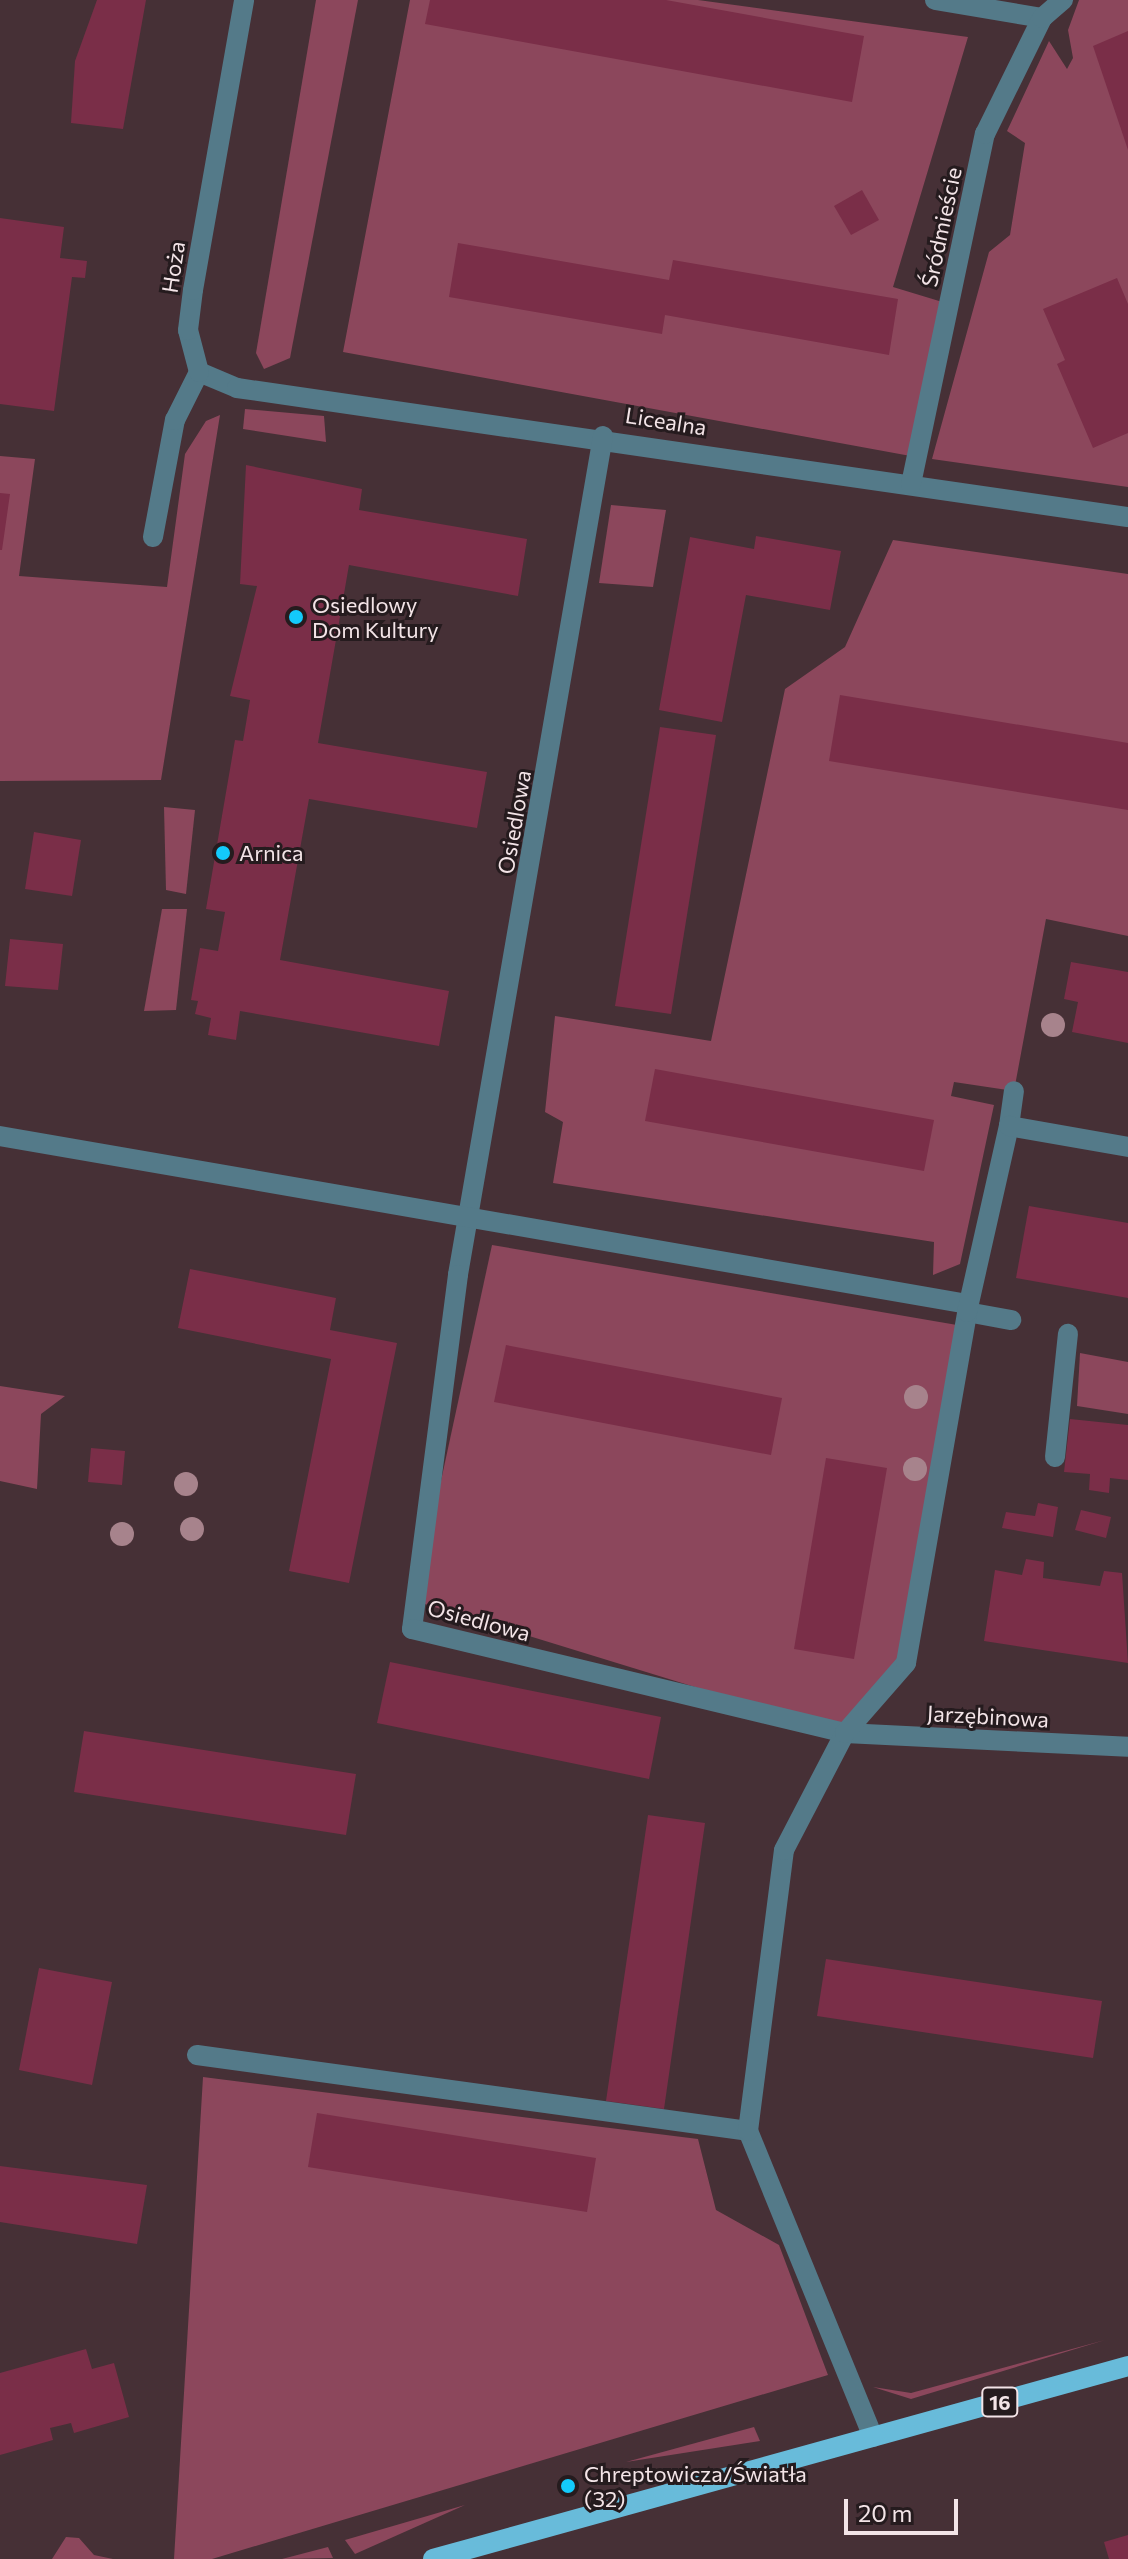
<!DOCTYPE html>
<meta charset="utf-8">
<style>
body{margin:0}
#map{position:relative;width:1128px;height:2559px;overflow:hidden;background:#463036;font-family:Commissioner,sans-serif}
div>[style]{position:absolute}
.green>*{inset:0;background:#8c475c}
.building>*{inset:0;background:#7a2e48}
.minor>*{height:20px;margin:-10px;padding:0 10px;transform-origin:10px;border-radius:10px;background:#547a89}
.major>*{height:20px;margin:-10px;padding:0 10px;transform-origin:10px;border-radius:10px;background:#68bbda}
.trees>*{width:24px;height:24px;margin:-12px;border-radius:50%;background:#a7838c}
.dots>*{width:22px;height:22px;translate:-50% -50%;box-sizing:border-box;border:4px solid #251b1e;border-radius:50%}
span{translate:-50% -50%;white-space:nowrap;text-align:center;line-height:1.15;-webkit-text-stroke:6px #251b1e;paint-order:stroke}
.shield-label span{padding:2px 6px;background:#251b1e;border:2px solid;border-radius:6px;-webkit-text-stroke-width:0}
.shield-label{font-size:20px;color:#f3e4e7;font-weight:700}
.street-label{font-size:22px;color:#f3e4e7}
.poi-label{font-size:22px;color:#f3e4e7}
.left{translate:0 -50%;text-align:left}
.scale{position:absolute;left:844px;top:2499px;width:114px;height:36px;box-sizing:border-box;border:4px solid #f3e4e7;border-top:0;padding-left:10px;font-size:24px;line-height:28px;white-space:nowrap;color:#f3e4e7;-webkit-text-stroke:6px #251b1e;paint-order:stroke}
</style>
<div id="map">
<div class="green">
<div style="clip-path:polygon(316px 0,358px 0,290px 358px,264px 369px,256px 353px)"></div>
<div style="clip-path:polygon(410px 0,698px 0,968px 37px,893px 287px,949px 304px,916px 457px,343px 352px)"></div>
<div style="clip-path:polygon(1079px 0,1128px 0,1128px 487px,932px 459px,989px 252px,1010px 235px,1025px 143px,1007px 131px,1049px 41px,1067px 69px,1073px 58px,1068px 30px)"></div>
<div style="clip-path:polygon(245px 409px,324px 416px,326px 442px,243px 429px)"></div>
<div style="clip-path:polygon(220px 415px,161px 780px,0 781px,0 456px,35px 459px,19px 576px,167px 587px,185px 454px,206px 421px)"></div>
<div style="clip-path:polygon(611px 505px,666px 510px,653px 587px,599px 583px)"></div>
<div style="clip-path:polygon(893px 540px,1128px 574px,1128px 936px,1046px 919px,1014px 1091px,954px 1082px,951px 1096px,994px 1105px,960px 1264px,933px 1275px,934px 1242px,553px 1183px,563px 1122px,545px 1112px,555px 1016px,711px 1041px,785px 689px,845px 647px)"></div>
<div style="clip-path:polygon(164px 807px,195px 810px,186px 894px,166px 890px)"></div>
<div style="clip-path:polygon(162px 909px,187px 909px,176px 1010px,144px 1011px)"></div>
<div style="clip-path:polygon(492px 1245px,957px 1325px,906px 1663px,845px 1733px,415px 1601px)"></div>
<div style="clip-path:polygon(1080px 1353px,1128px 1362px,1128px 1414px,1077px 1406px)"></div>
<div style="clip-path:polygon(0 1386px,65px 1396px,41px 1414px,37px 1489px,0 1481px)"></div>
<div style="clip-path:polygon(203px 2077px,698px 2139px,716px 2210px,779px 2245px,828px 2375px,212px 2559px,174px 2559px)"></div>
<div style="clip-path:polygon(1105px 2340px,911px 2399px,873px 2387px,911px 2393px)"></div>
<div style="clip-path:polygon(754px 2427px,760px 2441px,626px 2462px)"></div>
<div style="clip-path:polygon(465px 2505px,355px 2554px,345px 2540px)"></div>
<div style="clip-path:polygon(66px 2537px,79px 2538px,94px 2555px,113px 2559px,52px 2559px)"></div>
<div style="clip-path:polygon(328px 2547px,333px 2558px,282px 2559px)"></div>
</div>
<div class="building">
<div style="clip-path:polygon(97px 0,146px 0,123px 129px,71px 123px,75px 61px)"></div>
<div style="clip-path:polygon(430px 0,666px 0,864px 36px,852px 102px,425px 24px)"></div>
<div style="clip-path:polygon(1128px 31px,1128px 150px,1093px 46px)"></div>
<div style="clip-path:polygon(862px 190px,879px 220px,851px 235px,834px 206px)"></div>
<div style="clip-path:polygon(0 218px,64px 227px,60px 258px,87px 261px,85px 278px,72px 277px,54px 411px,0 404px)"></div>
<div style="clip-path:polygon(458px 243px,669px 280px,673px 260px,898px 299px,889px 355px,665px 315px,662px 334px,449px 297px)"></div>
<div style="clip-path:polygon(1117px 278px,1128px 304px,1128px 433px,1093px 448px,1057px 364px,1065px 360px,1043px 309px)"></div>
<div style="clip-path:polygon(246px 465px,362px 489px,359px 510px,527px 539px,518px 596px,349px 565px,318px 743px,487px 772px,477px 828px,309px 799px,280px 960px,449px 991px,439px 1046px,240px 1011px,236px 1040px,208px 1035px,211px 1018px,195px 1014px,198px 1001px,191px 1000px,200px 948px,218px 951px,225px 912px,206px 909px,235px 740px,243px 741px,250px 700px,230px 696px,257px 586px,240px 584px)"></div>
<div style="clip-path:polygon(0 493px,10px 494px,2px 550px,0 550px)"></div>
<div style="clip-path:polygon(756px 536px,841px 551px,830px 610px,746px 595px,722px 722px,659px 710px,690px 537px,754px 549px)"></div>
<div style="clip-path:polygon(840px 695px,1128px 743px,1128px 810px,829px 761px)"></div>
<div style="clip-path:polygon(660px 727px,716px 735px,671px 1014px,615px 1006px)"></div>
<div style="clip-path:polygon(34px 832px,81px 840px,72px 896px,25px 889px)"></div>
<div style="clip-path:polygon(10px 939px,63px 944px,58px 990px,5px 986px)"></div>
<div style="clip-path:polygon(1071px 962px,1128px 972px,1128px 1043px,1072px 1032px,1078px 1002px,1064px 999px)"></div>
<div style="clip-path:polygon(655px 1069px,934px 1120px,924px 1171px,645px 1121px)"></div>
<div style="clip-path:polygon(1029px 1206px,1128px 1223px,1128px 1298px,1016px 1278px)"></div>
<div style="clip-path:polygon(190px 1269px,336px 1298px,330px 1330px,397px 1343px,349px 1583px,289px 1571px,331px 1359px,178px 1328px)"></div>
<div style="clip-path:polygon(506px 1345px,782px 1398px,771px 1455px,494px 1402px)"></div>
<div style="clip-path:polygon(1070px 1419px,1128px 1425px,1128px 1480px,1110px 1478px,1109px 1493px,1089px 1490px,1090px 1474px,1064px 1472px)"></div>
<div style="clip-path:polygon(91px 1448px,125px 1451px,122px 1485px,88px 1482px)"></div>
<div style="clip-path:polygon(826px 1458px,887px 1468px,854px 1659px,794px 1649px)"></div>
<div style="clip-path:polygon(1038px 1503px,1058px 1507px,1053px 1537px,1002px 1528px,1006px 1512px,1035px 1516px)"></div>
<div style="clip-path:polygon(1081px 1510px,1111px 1517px,1106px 1538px,1075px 1530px)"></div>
<div style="clip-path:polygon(1026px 1559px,1044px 1562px,1043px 1578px,1100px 1586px,1104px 1571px,1122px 1573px,1128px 1663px,984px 1641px,995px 1570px,1022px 1575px)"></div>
<div style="clip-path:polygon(390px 1662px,661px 1717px,649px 1779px,377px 1723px)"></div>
<div style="clip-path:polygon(84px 1731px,356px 1774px,346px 1835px,74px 1792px)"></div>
<div style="clip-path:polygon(648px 1815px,705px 1823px,664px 2109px,606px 2101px)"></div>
<div style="clip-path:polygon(826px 1959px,1102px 2001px,1093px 2058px,817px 2016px)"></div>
<div style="clip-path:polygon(39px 1968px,112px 1982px,92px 2085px,19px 2070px)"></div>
<div style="clip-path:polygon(317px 2113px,596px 2158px,587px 2212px,308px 2167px)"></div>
<div style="clip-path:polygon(0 2166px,147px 2185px,137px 2244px,0 2222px)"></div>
<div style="clip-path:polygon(86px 2349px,92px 2369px,114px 2363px,129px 2417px,74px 2433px,71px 2423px,50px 2428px,53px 2440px,0 2455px,0 2373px)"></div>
<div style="clip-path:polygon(1128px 2535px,1128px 2559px,1109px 2559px,1104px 2542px)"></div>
</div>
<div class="minor">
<div style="left:935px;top:0;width:109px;rotate:9.5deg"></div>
<div style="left:199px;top:372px;width:41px;rotate:22.8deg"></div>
<div style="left:237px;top:388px;width:900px;rotate:8.24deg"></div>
<div style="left:603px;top:436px;width:851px;rotate:99.81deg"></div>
<div style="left:458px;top:1275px;width:357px;rotate:97.4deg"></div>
<div style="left:412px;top:1629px;width:445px;rotate:13.5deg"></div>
<div style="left:845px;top:1733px;width:283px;rotate:2.8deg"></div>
<div style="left:911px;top:484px;width:358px;rotate:-78.1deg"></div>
<div style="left:985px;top:134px;width:129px;rotate:-63.8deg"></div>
<div style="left:1042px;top:18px;width:28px;rotate:-41deg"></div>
<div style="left:153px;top:537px;width:119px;rotate:-79.4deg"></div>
<div style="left:175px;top:420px;width:54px;rotate:-63.4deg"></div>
<div style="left:199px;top:372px;width:43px;rotate:-104.7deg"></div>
<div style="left:188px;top:330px;width:40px;rotate:-82.9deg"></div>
<div style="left:193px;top:290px;width:294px;rotate:-80deg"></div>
<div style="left:1009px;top:1126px;width:35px;rotate:-82deg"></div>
<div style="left:0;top:1136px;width:982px;rotate:9.85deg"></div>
<div style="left:967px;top:1312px;width:45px;rotate:10.3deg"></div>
<div style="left:1055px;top:1457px;width:124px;rotate:-84deg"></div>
<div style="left:197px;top:2055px;width:556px;rotate:7.85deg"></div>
<div style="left:873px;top:2437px;width:331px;rotate:-112.2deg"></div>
<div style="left:748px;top:2131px;width:283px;rotate:-82.7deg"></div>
<div style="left:784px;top:1850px;width:132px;rotate:-62.5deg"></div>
<div style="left:845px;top:1733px;width:93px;rotate:-48.9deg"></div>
<div style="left:906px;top:1663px;width:356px;rotate:-80.1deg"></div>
<div style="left:967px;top:1312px;width:191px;rotate:-77.3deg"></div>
<div style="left:1009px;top:1126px;width:121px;rotate:10deg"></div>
</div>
<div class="major">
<div style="left:433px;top:2559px;width:721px;rotate:-15.52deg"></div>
</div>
<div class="trees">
<div style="left:1053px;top:1025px"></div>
<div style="left:916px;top:1397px"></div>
<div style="left:915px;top:1469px"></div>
<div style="left:186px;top:1484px"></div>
<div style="left:192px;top:1529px"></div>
<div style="left:122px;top:1534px"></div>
</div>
<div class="dots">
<div style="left:296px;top:617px;background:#13cafb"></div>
<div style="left:223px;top:853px;background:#13cafb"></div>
<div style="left:568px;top:2486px;background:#13cafb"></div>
</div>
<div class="shield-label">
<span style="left:1000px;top:2402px">16</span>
</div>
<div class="street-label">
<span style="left:941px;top:227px;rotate:-78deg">Śródmieście</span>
<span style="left:173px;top:267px;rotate:-81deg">Hoża</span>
<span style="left:666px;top:421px;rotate:9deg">Licealna</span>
<span style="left:514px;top:822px;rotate:-80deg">Osiedlowa</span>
<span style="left:479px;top:1620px;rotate:15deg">Osiedlowa</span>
<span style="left:988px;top:1716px;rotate:3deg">Jarzębinowa</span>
</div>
<div class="poi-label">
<span class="left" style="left:312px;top:617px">Osiedlowy<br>Dom Kultury</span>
<span class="left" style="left:239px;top:853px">Arnica</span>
<span class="left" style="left:584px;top:2486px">Chreptowicza/Światła<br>(32)</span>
</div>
<div class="scale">20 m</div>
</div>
